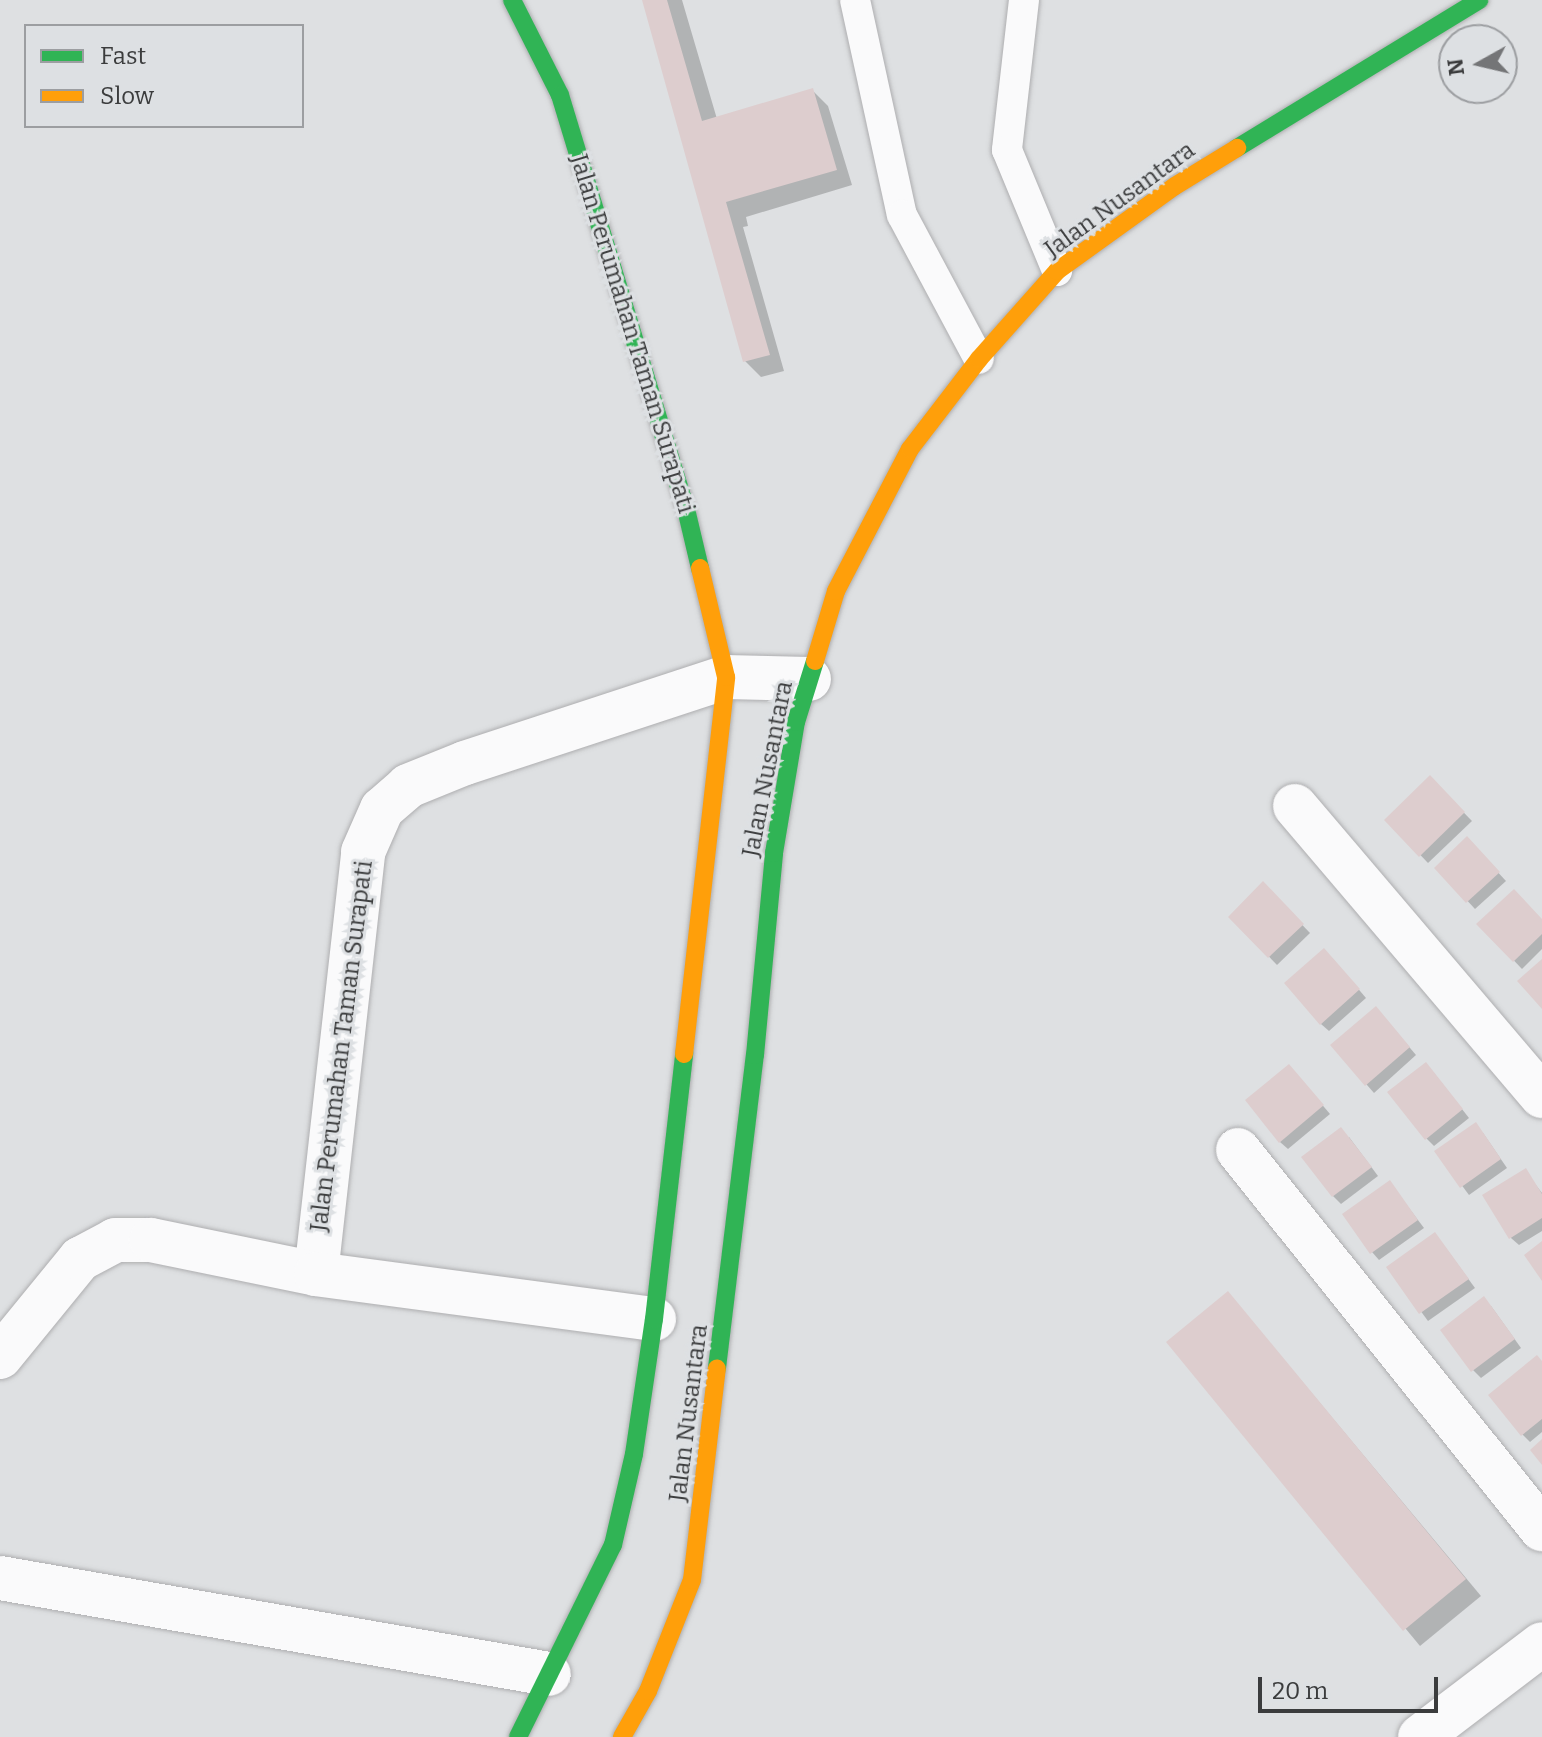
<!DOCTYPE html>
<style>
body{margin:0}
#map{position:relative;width:1542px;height:1737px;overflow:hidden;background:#dee0e2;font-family:Bitter,serif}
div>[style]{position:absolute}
.shadow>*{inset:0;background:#0003}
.building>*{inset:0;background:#ddcdce}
.roads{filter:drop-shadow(0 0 2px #aeaeb0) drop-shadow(0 0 2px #aeaeb0)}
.lane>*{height:30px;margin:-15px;padding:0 15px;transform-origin:15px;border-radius:15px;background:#fafafb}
.street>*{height:44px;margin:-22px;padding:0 22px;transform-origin:22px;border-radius:22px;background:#fafafb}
.fast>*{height:18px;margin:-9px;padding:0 9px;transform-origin:9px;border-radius:9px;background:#30b455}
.slow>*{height:18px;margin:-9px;padding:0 9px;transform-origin:9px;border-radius:9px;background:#ff9f0a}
span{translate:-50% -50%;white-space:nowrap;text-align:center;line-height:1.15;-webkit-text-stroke:6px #dde0e3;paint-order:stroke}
.street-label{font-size:24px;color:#3b3c3d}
.legend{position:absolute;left:24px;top:24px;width:280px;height:104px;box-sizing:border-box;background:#dde0e3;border:2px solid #9c9ea1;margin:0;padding:10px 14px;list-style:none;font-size:24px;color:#3b3c3d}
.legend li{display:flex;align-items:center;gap:16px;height:40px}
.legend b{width:40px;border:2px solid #9c9ea1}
.north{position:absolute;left:1438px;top:24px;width:80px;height:80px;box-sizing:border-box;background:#dde0e3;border:2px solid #9c9ea1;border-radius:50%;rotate:262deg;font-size:22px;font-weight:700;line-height:32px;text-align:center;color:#3b3c3d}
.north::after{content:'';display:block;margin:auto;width:28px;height:36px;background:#747577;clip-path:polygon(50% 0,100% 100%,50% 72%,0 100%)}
.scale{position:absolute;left:1258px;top:1677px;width:180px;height:36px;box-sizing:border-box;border:4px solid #3b3c3d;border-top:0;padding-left:10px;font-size:24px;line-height:28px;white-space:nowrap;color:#3b3c3d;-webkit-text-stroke:6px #dde0e3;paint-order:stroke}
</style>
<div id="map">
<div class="shadow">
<div style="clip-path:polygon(644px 0,682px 0,717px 119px,812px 90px,828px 106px,852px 185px,746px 217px,748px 226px,743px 227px,784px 371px,761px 377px,745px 361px)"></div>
<div style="clip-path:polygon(1430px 778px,1472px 821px,1428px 863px,1387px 820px)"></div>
<div style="clip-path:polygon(1467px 839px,1506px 881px,1475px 909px,1437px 868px)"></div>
<div style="clip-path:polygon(1263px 884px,1310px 933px,1277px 965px,1231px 917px)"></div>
<div style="clip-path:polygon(1542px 921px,1542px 949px,1522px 969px,1479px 924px)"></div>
<div style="clip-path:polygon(1332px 958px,1366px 998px,1329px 1031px,1321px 1024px)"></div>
<div style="clip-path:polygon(1383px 1016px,1416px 1055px,1374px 1093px,1332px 1045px)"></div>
<div style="clip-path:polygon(1433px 1072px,1469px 1118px,1434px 1146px,1426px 1138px)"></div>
<div style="clip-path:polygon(1296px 1074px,1330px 1114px,1288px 1149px,1280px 1142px)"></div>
<div style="clip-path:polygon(1483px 1133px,1507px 1168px,1469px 1195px,1437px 1152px)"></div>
<div style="clip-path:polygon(1349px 1137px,1378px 1176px,1341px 1204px,1333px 1196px)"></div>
<div style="clip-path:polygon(1525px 1171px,1542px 1193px,1542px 1231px,1519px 1245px,1511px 1238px)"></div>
<div style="clip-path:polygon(1390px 1183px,1424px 1228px,1379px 1260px,1372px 1252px)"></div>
<div style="clip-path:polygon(1442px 1243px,1475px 1288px,1428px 1321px,1389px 1268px)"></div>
<div style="clip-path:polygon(1228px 1293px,1481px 1596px,1420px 1646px,1168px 1342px)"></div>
<div style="clip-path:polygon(1491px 1306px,1521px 1348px,1481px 1378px,1473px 1370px)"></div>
<div style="clip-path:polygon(1542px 1363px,1542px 1432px,1530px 1442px,1522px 1434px)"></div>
</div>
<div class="building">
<div style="clip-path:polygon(642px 0,667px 0,702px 121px,813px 88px,837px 170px,726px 202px,770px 355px,743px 362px)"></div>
<div style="clip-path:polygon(1430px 775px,1465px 812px,1419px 857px,1384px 820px)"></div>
<div style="clip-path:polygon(1467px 836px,1500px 872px,1466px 903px,1434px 868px)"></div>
<div style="clip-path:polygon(1263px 881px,1304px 924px,1268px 958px,1228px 917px)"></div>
<div style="clip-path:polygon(1514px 889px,1542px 919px,1542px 934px,1513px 962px,1476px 924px)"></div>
<div style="clip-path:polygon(1324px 948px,1360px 989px,1320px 1025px,1284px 983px)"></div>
<div style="clip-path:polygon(1542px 959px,1542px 1009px,1517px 981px)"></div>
<div style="clip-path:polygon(1376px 1006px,1410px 1047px,1365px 1086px,1330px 1045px)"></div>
<div style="clip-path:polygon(1426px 1062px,1463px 1109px,1425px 1140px,1387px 1092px)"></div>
<div style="clip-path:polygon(1289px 1064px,1324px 1105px,1279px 1143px,1245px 1100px)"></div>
<div style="clip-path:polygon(1476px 1122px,1501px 1159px,1460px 1188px,1434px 1151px)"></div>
<div style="clip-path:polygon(1341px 1127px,1372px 1167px,1332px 1197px,1301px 1157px)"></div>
<div style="clip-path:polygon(1526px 1168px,1542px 1194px,1542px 1218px,1509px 1239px,1482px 1195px)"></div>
<div style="clip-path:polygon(1390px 1180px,1418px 1220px,1370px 1254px,1342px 1214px)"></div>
<div style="clip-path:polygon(1435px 1232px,1469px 1279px,1419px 1314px,1386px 1267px)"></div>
<div style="clip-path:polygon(1542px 1241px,1542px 1281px,1524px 1255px)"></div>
<div style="clip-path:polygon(1228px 1291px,1466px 1579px,1403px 1631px,1166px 1342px)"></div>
<div style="clip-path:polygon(1484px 1296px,1515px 1339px,1471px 1372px,1440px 1330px)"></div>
<div style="clip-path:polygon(1537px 1355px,1542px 1361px,1542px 1419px,1521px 1436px,1488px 1395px)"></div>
<div style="clip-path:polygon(1542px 1439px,1542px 1465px,1530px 1450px)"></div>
</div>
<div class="roads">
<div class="lane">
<div style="left:855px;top:0;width:220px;rotate:77.7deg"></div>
<div style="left:902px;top:215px;width:163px;rotate:61.9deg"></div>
<div style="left:1024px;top:0;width:151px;rotate:96.5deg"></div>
<div style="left:1007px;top:150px;width:131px;rotate:67.5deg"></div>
</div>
<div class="street">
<div style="left:1295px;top:806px;width:381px;rotate:49.6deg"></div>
<div style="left:1238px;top:1150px;width:486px;rotate:51.3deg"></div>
<div style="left:316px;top:1274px;width:425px;rotate:-83.6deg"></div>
<div style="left:363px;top:852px;width:47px;rotate:-66.2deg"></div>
<div style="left:382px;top:809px;width:35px;rotate:-41deg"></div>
<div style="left:408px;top:786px;width:61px;rotate:-22deg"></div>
<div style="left:465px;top:763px;width:275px;rotate:-18.2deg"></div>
<div style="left:726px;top:677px;width:83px;rotate:1.4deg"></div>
<div style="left:0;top:1357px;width:127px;rotate:-50.8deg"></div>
<div style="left:80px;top:1259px;width:40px;rotate:-28deg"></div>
<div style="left:115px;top:1240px;width:36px"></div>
<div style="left:151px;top:1240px;width:168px;rotate:11.6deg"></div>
<div style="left:316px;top:1274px;width:341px;rotate:7.6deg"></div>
<div style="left:0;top:1578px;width:557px;rotate:9.92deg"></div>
<div style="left:1420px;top:1737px;width:153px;rotate:-37.3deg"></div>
</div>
<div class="fast">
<div style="left:512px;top:0;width:106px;rotate:63.2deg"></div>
<div style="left:560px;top:95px;width:433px;rotate:73.1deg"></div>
<div style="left:686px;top:509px;width:61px;rotate:76.7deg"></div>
<div style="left:1237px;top:148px;width:284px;rotate:-31.4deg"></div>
<div style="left:717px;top:1368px;width:315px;rotate:-83.1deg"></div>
<div style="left:755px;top:1055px;width:203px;rotate:-84.6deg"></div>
<div style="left:774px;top:853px;width:133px;rotate:-80.5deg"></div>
<div style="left:796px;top:722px;width:64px;rotate:-72.7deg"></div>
<div style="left:518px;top:1737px;width:214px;rotate:-63.7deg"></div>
<div style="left:613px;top:1545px;width:93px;rotate:-77deg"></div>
<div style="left:634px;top:1454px;width:136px;rotate:-81.6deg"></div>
<div style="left:654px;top:1319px;width:267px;rotate:-83.5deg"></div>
</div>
<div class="slow">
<div style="left:815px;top:661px;width:73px;rotate:-73.3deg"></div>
<div style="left:836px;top:591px;width:160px;rotate:-62.5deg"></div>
<div style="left:910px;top:449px;width:113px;rotate:-52.5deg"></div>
<div style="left:979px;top:359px;width:118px;rotate:-48.4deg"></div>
<div style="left:1057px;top:271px;width:145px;rotate:-35.8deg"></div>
<div style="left:1175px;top:186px;width:73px;rotate:-31.5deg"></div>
<div style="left:684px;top:1054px;width:379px;rotate:-83.6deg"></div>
<div style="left:726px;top:677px;width:112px;rotate:-103.4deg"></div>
<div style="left:622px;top:1737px;width:53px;rotate:-60.5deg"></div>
<div style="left:648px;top:1691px;width:119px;rotate:-68.4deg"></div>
<div style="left:692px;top:1580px;width:213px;rotate:-83.3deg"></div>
</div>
</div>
<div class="street-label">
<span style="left:1120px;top:200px;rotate:-36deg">Jalan Nusantara</span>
<span style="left:632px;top:334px;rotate:73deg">Jalan Perumahan Taman Surapati</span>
<span style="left:768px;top:769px;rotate:-79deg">Jalan Nusantara</span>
<span style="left:342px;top:1046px;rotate:-83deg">Jalan Perumahan Taman Surapati</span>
<span style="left:689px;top:1413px;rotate:-83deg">Jalan Nusantara</span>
</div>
<ul class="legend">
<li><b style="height:10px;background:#30b455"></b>Fast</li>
<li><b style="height:10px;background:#ff9f0a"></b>Slow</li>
</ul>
<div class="north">N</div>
<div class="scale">20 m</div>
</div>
